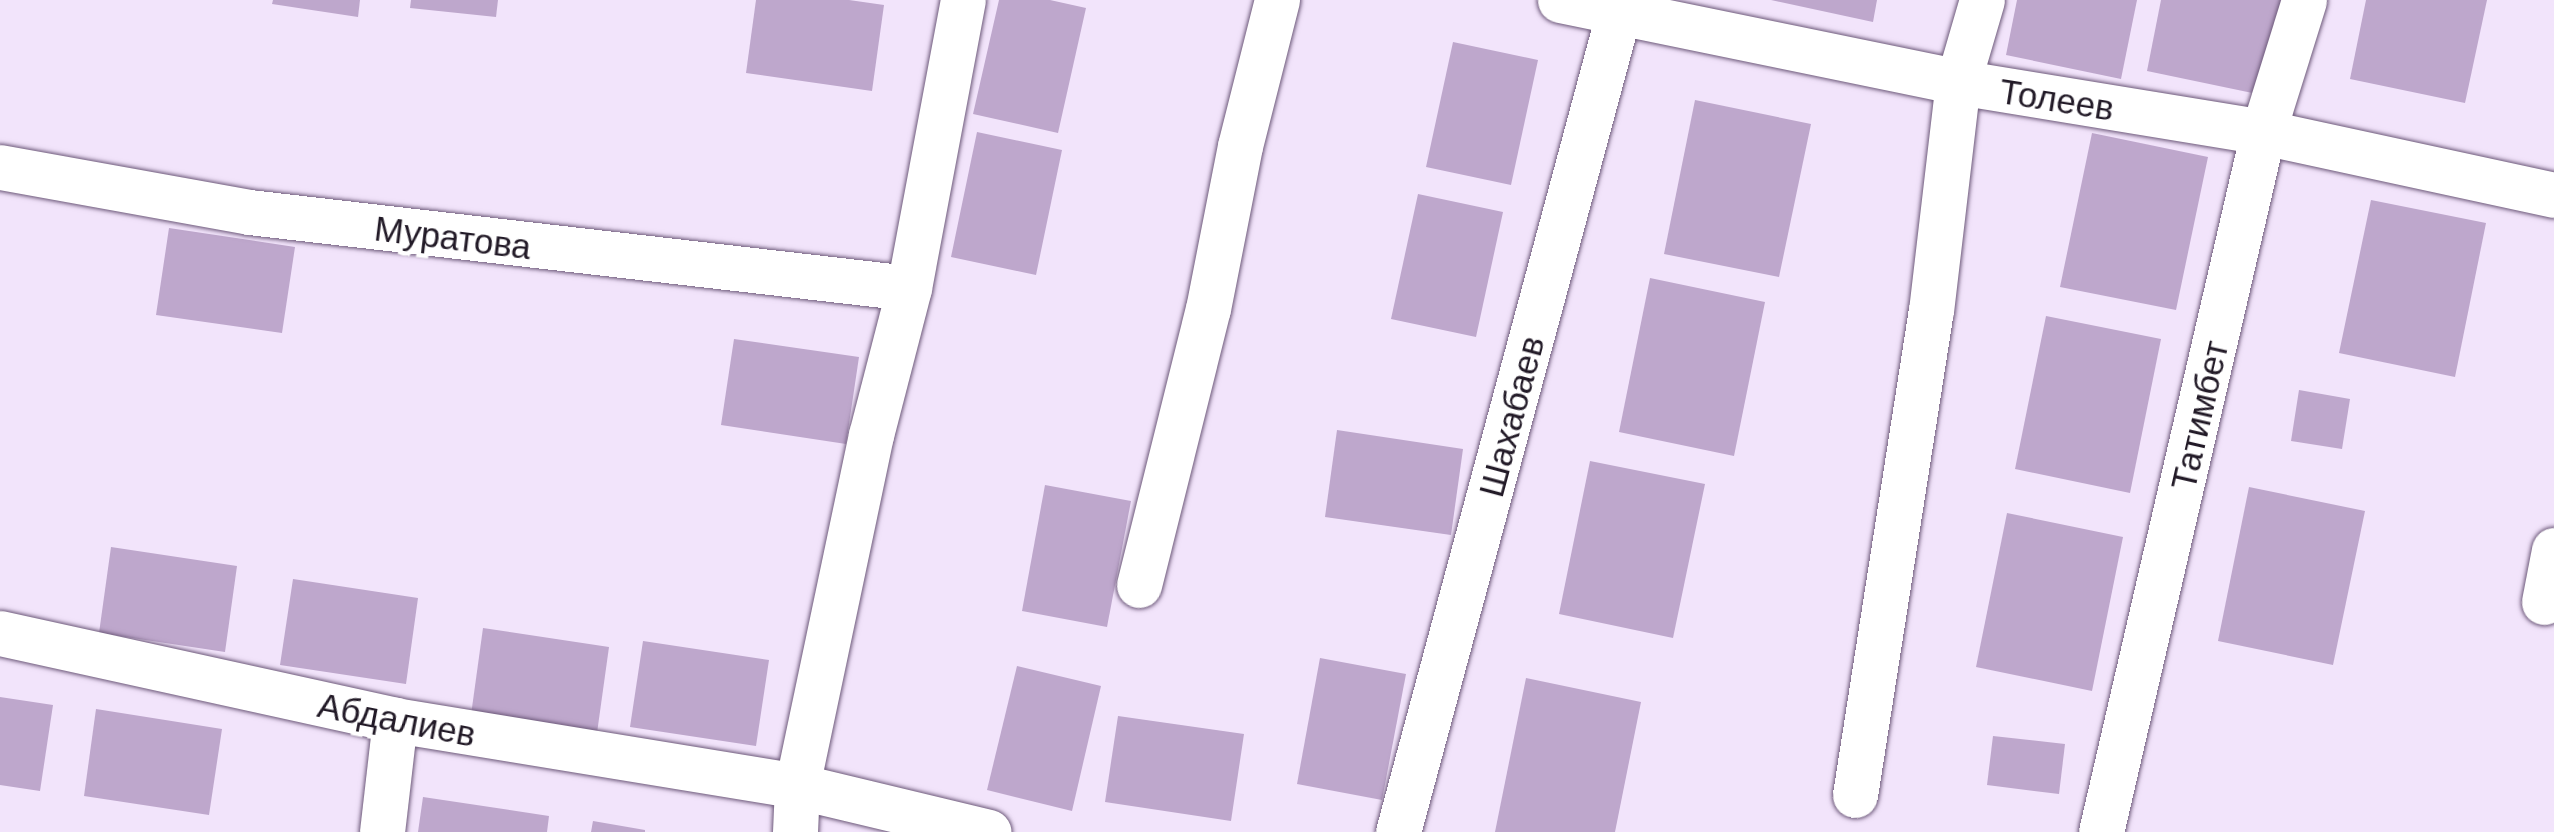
<!DOCTYPE html>
<meta charset="utf-8">
<style>
body{margin:0}
#map{position:relative;width:2554px;height:832px;overflow:hidden;background:#f2e4fb;font-family:Barlow,sans-serif}
div>[style]{position:absolute}
.building>*{inset:0;background:#bea7cc}
.roads{filter:drop-shadow(0 0 2px #6d597a) drop-shadow(0 0 2px #6d597a)}
.minor>*{height:45px;margin:-22.5px;padding:0 22.5px;transform-origin:22.5px;border-radius:22.5px;background:#fff}
span{translate:-50% -50%;white-space:nowrap;text-align:center;line-height:1.15;-webkit-text-stroke:9px #fff;paint-order:stroke}
.street-label{font-size:35px;color:#221a27}
</style>
<div id="map">
<div class="building">
<div style="clip-path:polygon(273px 0,360px 0,358px 17px,272px 4px)"></div>
<div style="clip-path:polygon(411px 0,498px 0,496px 17px,410px 8px)"></div>
<div style="clip-path:polygon(756px 0,849px 0,884px 5px,872px 91px,746px 73px)"></div>
<div style="clip-path:polygon(999px 0,1050px 0,1086px 8px,1058px 133px,973px 114px)"></div>
<div style="clip-path:polygon(1771px 0,1877px 0,1873px 22px)"></div>
<div style="clip-path:polygon(2017px 0,2137px 0,2121px 79px,2006px 55px)"></div>
<div style="clip-path:polygon(2161px 0,2281px 0,2262px 95px,2147px 71px)"></div>
<div style="clip-path:polygon(2366px 0,2487px 0,2465px 103px,2350px 79px)"></div>
<div style="clip-path:polygon(1453px 42px,1538px 60px,1511px 185px,1426px 167px)"></div>
<div style="clip-path:polygon(1695px 100px,1811px 124px,1779px 277px,1664px 254px)"></div>
<div style="clip-path:polygon(977px 132px,1062px 150px,1036px 275px,951px 257px)"></div>
<div style="clip-path:polygon(2092px 133px,2208px 157px,2176px 310px,2060px 287px)"></div>
<div style="clip-path:polygon(1418px 194px,1503px 212px,1476px 337px,1391px 319px)"></div>
<div style="clip-path:polygon(2371px 200px,2486px 223px,2455px 377px,2339px 353px)"></div>
<div style="clip-path:polygon(169px 228px,295px 247px,282px 333px,156px 315px)"></div>
<div style="clip-path:polygon(1650px 278px,1765px 302px,1734px 456px,1619px 432px)"></div>
<div style="clip-path:polygon(2046px 316px,2161px 339px,2130px 493px,2015px 469px)"></div>
<div style="clip-path:polygon(734px 339px,859px 357px,846px 444px,721px 425px)"></div>
<div style="clip-path:polygon(2299px 390px,2350px 399px,2342px 449px,2291px 441px)"></div>
<div style="clip-path:polygon(1337px 430px,1463px 449px,1451px 535px,1325px 517px)"></div>
<div style="clip-path:polygon(1590px 461px,1705px 484px,1673px 638px,1559px 614px)"></div>
<div style="clip-path:polygon(1045px 485px,1131px 501px,1107px 627px,1022px 611px)"></div>
<div style="clip-path:polygon(2249px 487px,2365px 511px,2333px 665px,2218px 641px)"></div>
<div style="clip-path:polygon(2007px 513px,2123px 537px,2092px 691px,1976px 667px)"></div>
<div style="clip-path:polygon(111px 547px,237px 566px,225px 652px,99px 633px)"></div>
<div style="clip-path:polygon(293px 579px,418px 598px,406px 684px,280px 665px)"></div>
<div style="clip-path:polygon(483px 628px,609px 647px,597px 733px,471px 715px)"></div>
<div style="clip-path:polygon(643px 641px,769px 660px,756px 746px,630px 727px)"></div>
<div style="clip-path:polygon(1320px 658px,1406px 674px,1382px 800px,1297px 784px)"></div>
<div style="clip-path:polygon(1017px 666px,1101px 686px,1072px 811px,987px 790px)"></div>
<div style="clip-path:polygon(1526px 678px,1641px 702px,1615px 832px,1495px 832px)"></div>
<div style="clip-path:polygon(0 697px,53px 705px,40px 791px,0 785px)"></div>
<div style="clip-path:polygon(96px 709px,222px 729px,209px 815px,84px 796px)"></div>
<div style="clip-path:polygon(1118px 716px,1244px 734px,1231px 821px,1105px 802px)"></div>
<div style="clip-path:polygon(1993px 736px,2065px 744px,2059px 794px,1987px 785px)"></div>
<div style="clip-path:polygon(423px 797px,549px 816px,547px 832px,418px 832px)"></div>
<div style="clip-path:polygon(593px 821px,645px 830px,645px 832px,591px 832px)"></div>
</div>
<div class="roads">
<div class="minor">
<div style="left:1560px;top:0;width:406px;rotate:11.6deg"></div>
<div style="left:1958px;top:82px;width:309px;rotate:9.3deg"></div>
<div style="left:2263px;top:132px;width:298px;rotate:12.2deg"></div>
<div style="left:0;top:167px;width:253px;rotate:10.2deg"></div>
<div style="left:249px;top:212px;width:664px;rotate:6.57deg"></div>
<div style="left:1139px;top:585px;width:284px;rotate:-76deg"></div>
<div style="left:1208px;top:309px;width:166px;rotate:-78.9deg"></div>
<div style="left:1240px;top:146px;width:151px;rotate:-75.8deg"></div>
<div style="left:2544px;top:602px;width:53px;rotate:-79.1deg"></div>
<div style="left:0;top:633px;width:404px;rotate:12.4deg"></div>
<div style="left:395px;top:720px;width:407px;rotate:9.3deg"></div>
<div style="left:797px;top:786px;width:197px;rotate:13.5deg"></div>
<div style="left:1855px;top:795px;width:490px;rotate:-81.1deg"></div>
<div style="left:1931px;top:311px;width:231px;rotate:-83.3deg"></div>
<div style="left:1958px;top:82px;width:85px;rotate:-73.7deg"></div>
<div style="left:382px;top:832px;width:113px;rotate:-83.4deg"></div>
<div style="left:795px;top:832px;width:46px;rotate:-87.5deg"></div>
<div style="left:797px;top:786px;width:359px;rotate:-78.1deg"></div>
<div style="left:871px;top:435px;width:152px;rotate:-75.5deg"></div>
<div style="left:909px;top:288px;width:293px;rotate:-79.4deg"></div>
<div style="left:1398px;top:832px;width:862px;rotate:-74.93deg"></div>
<div style="left:2101px;top:832px;width:719px;rotate:-76.97deg"></div>
<div style="left:2263px;top:132px;width:138px;rotate:-72.7deg"></div>
</div>
</div>
<div class="street-label">
<span style="left:2057px;top:98px;rotate:9deg">Толеев</span>
<span style="left:453px;top:236px;rotate:7deg">Муратова</span>
<span style="left:2198px;top:415px;rotate:-77deg">Татимбет</span>
<span style="left:1510px;top:416px;rotate:-75deg">Шахабаев</span>
<span style="left:397px;top:718px;rotate:11deg">Абдалиев</span>
</div>
</div>
